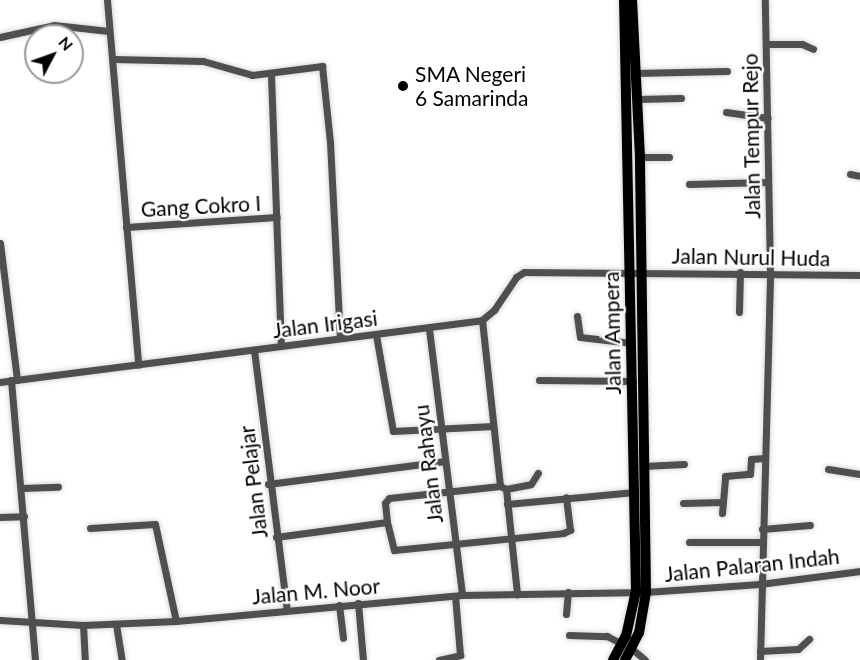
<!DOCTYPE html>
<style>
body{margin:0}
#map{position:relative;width:860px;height:660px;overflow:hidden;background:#fff;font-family:Lato,sans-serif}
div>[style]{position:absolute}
.roads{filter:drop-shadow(0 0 2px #dbdbdb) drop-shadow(0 0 2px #dbdbdb)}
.minor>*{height:7px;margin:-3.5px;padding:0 3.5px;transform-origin:3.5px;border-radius:3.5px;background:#4f4f4f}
.primary>*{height:10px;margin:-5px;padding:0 5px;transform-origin:5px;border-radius:5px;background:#000}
.dots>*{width:16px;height:16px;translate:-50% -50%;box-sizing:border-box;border:3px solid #fff;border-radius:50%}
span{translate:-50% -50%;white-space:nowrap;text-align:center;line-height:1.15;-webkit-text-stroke:4.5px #fff;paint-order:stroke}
.poi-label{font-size:21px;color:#000}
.left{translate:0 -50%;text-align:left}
.street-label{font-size:21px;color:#000}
.north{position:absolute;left:24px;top:24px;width:60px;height:60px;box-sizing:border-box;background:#fff;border:2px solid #999;border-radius:50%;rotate:49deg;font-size:16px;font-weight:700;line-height:24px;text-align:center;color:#000}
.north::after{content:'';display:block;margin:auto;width:21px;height:27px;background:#000;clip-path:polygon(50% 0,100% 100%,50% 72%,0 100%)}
</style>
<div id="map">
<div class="roads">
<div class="minor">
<div style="left:107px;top:0;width:366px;rotate:85.1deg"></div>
<div style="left:0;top:37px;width:55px;rotate:-12.5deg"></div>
<div style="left:54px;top:25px;width:55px;rotate:6.2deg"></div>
<div style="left:766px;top:44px;width:36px"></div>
<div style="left:802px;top:44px;width:12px;rotate:24deg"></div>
<div style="left:113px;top:59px;width:90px;rotate:1.3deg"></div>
<div style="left:203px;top:61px;width:51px;rotate:15.9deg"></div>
<div style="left:252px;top:75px;width:71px;rotate:-7.3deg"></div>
<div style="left:322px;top:66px;width:76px;rotate:84deg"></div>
<div style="left:330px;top:142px;width:196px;rotate:87.1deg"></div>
<div style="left:635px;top:73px;width:92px;rotate:-1.2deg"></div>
<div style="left:271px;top:75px;width:271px;rotate:87.9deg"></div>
<div style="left:637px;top:99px;width:44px;rotate:-1.3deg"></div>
<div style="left:726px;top:112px;width:42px;rotate:8.1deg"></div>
<div style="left:640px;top:157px;width:29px"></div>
<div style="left:850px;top:174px;width:10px;rotate:11deg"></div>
<div style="left:689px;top:184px;width:79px;rotate:-1.5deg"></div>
<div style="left:126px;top:227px;width:151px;rotate:-3.8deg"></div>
<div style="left:0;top:243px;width:138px;rotate:82.9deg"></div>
<div style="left:739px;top:312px;width:40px;rotate:-88.6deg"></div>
<div style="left:577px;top:316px;width:21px;rotate:82deg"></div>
<div style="left:580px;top:337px;width:52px;rotate:6.6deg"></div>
<div style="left:482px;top:320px;width:167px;rotate:83.8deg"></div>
<div style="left:429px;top:329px;width:268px;rotate:82.9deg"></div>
<div style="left:376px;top:335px;width:97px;rotate:80deg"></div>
<div style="left:393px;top:431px;width:100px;rotate:-2.9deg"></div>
<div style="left:254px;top:350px;width:262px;rotate:82.8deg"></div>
<div style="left:11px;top:380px;width:281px;rotate:85.1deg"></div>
<div style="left:539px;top:380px;width:94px;rotate:0.6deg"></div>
<div style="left:0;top:382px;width:486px;rotate:-7.3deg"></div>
<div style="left:482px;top:320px;width:16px;rotate:-40deg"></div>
<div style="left:494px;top:310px;width:40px;rotate:-56deg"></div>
<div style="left:516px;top:277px;width:9px;rotate:-32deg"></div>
<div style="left:524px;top:272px;width:336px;rotate:0.5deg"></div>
<div style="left:644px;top:466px;width:40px;rotate:-2.9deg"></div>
<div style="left:828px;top:469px;width:32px;rotate:9deg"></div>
<div style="left:268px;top:484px;width:177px;rotate:-7.4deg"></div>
<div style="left:22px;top:488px;width:36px;rotate:-2deg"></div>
<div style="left:506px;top:489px;width:106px;rotate:84deg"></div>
<div style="left:683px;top:503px;width:40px;rotate:-1.4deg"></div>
<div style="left:507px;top:504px;width:128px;rotate:-5.4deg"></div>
<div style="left:722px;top:513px;width:37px;rotate:-85deg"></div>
<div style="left:725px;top:476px;width:25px;rotate:-5deg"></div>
<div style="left:750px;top:474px;width:15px;rotate:-86deg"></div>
<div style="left:751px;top:459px;width:13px;rotate:-4deg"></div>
<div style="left:0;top:517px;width:24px;rotate:-2deg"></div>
<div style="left:387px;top:522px;width:29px;rotate:76deg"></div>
<div style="left:394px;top:550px;width:170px;rotate:-5.7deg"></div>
<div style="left:563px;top:533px;width:8px;rotate:-23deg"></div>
<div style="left:570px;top:530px;width:33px;rotate:-97deg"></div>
<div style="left:90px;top:528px;width:65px;rotate:-3.5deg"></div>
<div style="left:155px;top:524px;width:99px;rotate:77.8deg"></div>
<div style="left:762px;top:529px;width:48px;rotate:-4.8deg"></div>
<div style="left:276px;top:537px;width:112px;rotate:-7.7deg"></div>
<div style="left:387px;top:522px;width:19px;rotate:-96deg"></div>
<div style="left:385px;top:503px;width:6px;rotate:-51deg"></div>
<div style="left:389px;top:498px;width:112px;rotate:-6.2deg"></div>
<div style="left:500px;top:486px;width:7px;rotate:27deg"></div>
<div style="left:506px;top:489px;width:25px;rotate:-11deg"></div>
<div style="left:531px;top:484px;width:13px;rotate:-58deg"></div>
<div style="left:689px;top:542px;width:72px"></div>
<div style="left:358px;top:603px;width:57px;rotate:85deg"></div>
<div style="left:339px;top:605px;width:33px;rotate:83deg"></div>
<div style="left:566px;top:614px;width:22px;rotate:-85deg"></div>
<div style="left:0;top:620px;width:83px;rotate:3.4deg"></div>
<div style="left:83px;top:625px;width:93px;rotate:-2.5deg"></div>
<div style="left:176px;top:621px;width:287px;rotate:-5.2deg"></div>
<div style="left:462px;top:595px;width:184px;rotate:-0.9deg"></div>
<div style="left:646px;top:592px;width:114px;rotate:-4deg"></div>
<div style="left:760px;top:584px;width:101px;rotate:-7.4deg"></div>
<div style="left:116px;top:624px;width:36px;rotate:81deg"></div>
<div style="left:83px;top:625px;width:35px;rotate:87deg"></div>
<div style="left:569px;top:635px;width:38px;rotate:2deg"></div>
<div style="left:607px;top:636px;width:17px;rotate:28deg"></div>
<div style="left:632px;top:649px;width:17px;rotate:40deg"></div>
<div style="left:760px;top:651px;width:38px;rotate:-3deg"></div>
<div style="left:798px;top:649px;width:15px;rotate:-42deg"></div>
<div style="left:439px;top:660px;width:22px;rotate:-13deg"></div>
<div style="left:460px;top:655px;width:59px;rotate:-94.8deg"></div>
<div style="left:760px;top:660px;width:388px;rotate:-88.5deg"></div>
<div style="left:770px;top:272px;width:272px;rotate:-91.1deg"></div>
</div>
<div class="primary">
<div style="left:613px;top:660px;width:27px;rotate:-62deg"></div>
<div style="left:626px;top:636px;width:46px;rotate:-77.5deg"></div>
<div style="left:636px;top:591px;width:591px;rotate:-91.16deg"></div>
<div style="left:625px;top:660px;width:30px;rotate:-63deg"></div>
<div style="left:639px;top:633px;width:42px;rotate:-80.3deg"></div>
<div style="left:646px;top:592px;width:435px;rotate:-90.8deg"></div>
<div style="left:640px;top:157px;width:157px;rotate:-92.9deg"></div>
</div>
</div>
<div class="dots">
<div style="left:403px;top:86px;background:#000"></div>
</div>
<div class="poi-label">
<span class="left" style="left:415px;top:86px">SMA Negeri<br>6 Samarinda</span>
</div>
<div class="street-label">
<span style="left:751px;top:136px;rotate:-91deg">Jalan Tempur Rejo</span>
<span style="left:201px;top:206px;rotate:-3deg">Gang Cokro I</span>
<span style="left:751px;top:257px;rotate:1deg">Jalan Nurul Huda</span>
<span style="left:325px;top:324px;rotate:-7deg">Jalan Irigasi</span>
<span style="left:612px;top:333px;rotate:-91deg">Jalan Ampera</span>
<span style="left:428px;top:464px;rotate:-97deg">Jalan Rahayu</span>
<span style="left:253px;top:482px;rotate:-97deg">Jalan Pelajar</span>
<span style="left:752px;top:565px;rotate:-6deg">Jalan Palaran Indah</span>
<span style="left:316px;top:591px;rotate:-5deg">Jalan M. Noor</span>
</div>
<div class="north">N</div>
</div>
